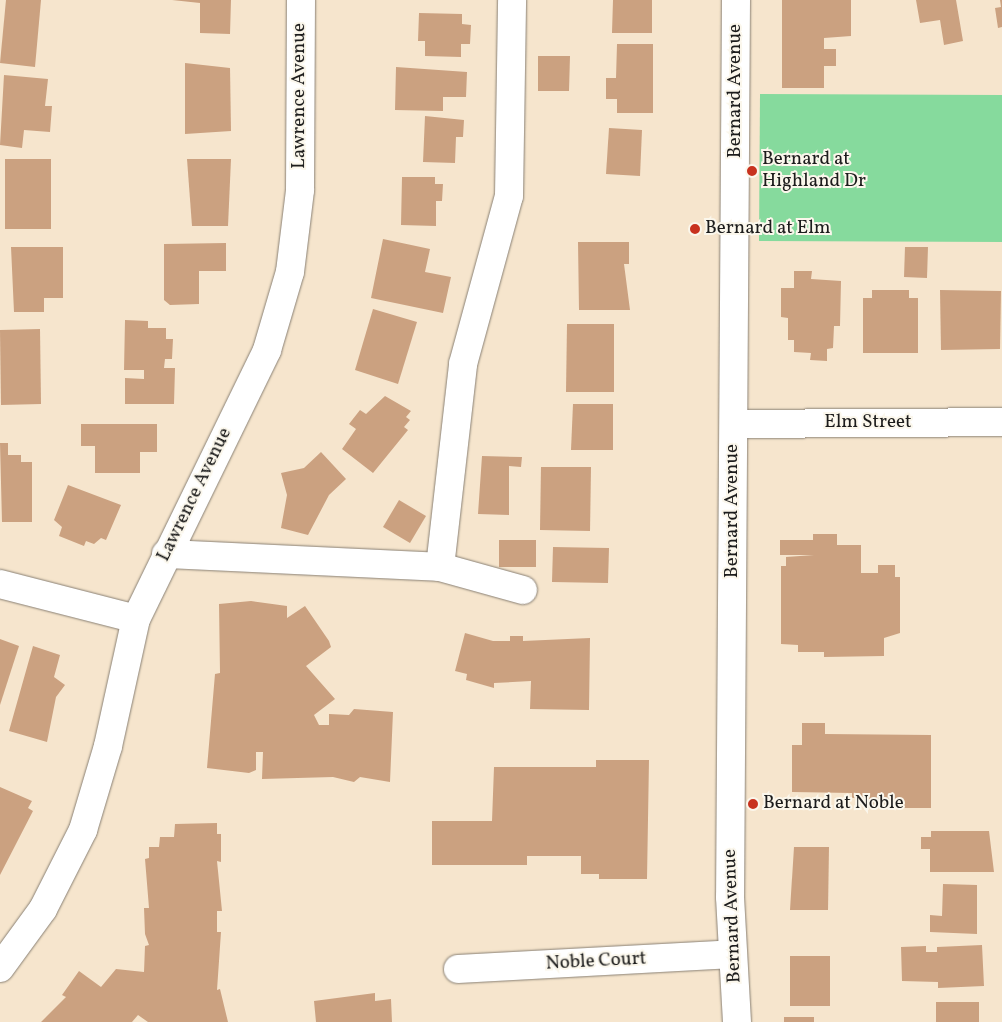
<!DOCTYPE html>
<style>
body{margin:0}
#map{position:relative;width:1002px;height:1022px;overflow:hidden;background:#f6e5cd;font-family:Vollkorn,serif}
div>[style]{position:absolute}
.green>*{inset:0;background:#86da9d}
.building>*{inset:0;background:#cba180}
.roads{filter:drop-shadow(0 0 1px #898074) drop-shadow(0 0 1px #898074)}
.minor>*{height:28px;margin:-14px;padding:0 14px;transform-origin:14px;border-radius:14px;background:#fff}
.dots>*{width:14px;height:14px;translate:-50% -50%;box-sizing:border-box;border:2px solid #fbf7ec;border-radius:50%}
span{translate:-50% -50%;white-space:nowrap;text-align:center;line-height:1.15;-webkit-text-stroke:4px #fbf7ec;paint-order:stroke}
.street-label{font-size:19px;color:#1c1c1c}
.poi-label{font-size:19px;color:#1c1c1c}
.left{translate:0 -50%;text-align:left}
</style>
<div id="map">
<div class="green">
<div style="clip-path:polygon(760px 94px,1002px 95px,1002px 242px,759px 241px)"></div>
</div>
<div class="building">
<div style="clip-path:polygon(6px 0,41px 0,35px 67px,0 63px)"></div>
<div style="clip-path:polygon(172px 0,231px 0,230px 34px,200px 33px,200px 3px)"></div>
<div style="clip-path:polygon(613px 0,652px 0,652px 33px,612px 33px)"></div>
<div style="clip-path:polygon(782px 0,851px 0,851px 36px,824px 38px,824px 49px,836px 49px,836px 66px,824px 66px,824px 88px,782px 88px)"></div>
<div style="clip-path:polygon(916px 0,956px 0,963px 41px,944px 45px,940px 20px,920px 23px)"></div>
<div style="clip-path:polygon(1000px 0,1002px 0,1002px 27px,998px 28px,995px 8px,1001px 7px)"></div>
<div style="clip-path:polygon(419px 13px,462px 14px,462px 24px,471px 25px,470px 44px,461px 44px,461px 57px,425px 56px,425px 41px,418px 41px)"></div>
<div style="clip-path:polygon(617px 44px,653px 44px,653px 113px,617px 113px,617px 99px,606px 99px,606px 78px,616px 78px)"></div>
<div style="clip-path:polygon(538px 56px,570px 56px,569px 91px,538px 91px)"></div>
<div style="clip-path:polygon(185px 63px,230px 68px,231px 131px,185px 134px)"></div>
<div style="clip-path:polygon(396px 67px,467px 72px,466px 97px,443px 97px,443px 111px,395px 110px)"></div>
<div style="clip-path:polygon(4px 75px,48px 79px,45px 106px,52px 106px,50px 132px,24px 130px,22px 148px,0 145px)"></div>
<div style="clip-path:polygon(425px 116px,464px 120px,463px 137px,456px 137px,455px 163px,423px 162px)"></div>
<div style="clip-path:polygon(609px 128px,642px 130px,640px 176px,606px 174px)"></div>
<div style="clip-path:polygon(5px 159px,51px 159px,51px 229px,5px 229px)"></div>
<div style="clip-path:polygon(187px 159px,231px 159px,228px 226px,192px 226px)"></div>
<div style="clip-path:polygon(402px 177px,435px 177px,435px 184px,443px 184px,442px 201px,436px 201px,436px 226px,401px 225px)"></div>
<div style="clip-path:polygon(383px 239px,430px 249px,425px 272px,451px 277px,443px 313px,371px 298px)"></div>
<div style="clip-path:polygon(578px 242px,629px 242px,629px 264px,624px 264px,630px 310px,579px 310px)"></div>
<div style="clip-path:polygon(226px 243px,226px 271px,199px 271px,199px 304px,170px 305px,164px 300px,164px 244px)"></div>
<div style="clip-path:polygon(11px 247px,63px 247px,63px 298px,44px 298px,44px 312px,14px 312px)"></div>
<div style="clip-path:polygon(905px 247px,928px 247px,927px 278px,904px 277px)"></div>
<div style="clip-path:polygon(794px 271px,812px 271px,811px 279px,841px 281px,840px 326px,834px 326px,833px 348px,827px 349px,827px 361px,810px 360px,811px 353px,794px 352px,794px 340px,788px 340px,788px 318px,781px 317px,781px 288px,794px 288px)"></div>
<div style="clip-path:polygon(872px 290px,909px 290px,909px 298px,918px 298px,918px 353px,863px 353px,863px 298px,872px 298px)"></div>
<div style="clip-path:polygon(940px 290px,1001px 291px,1000px 349px,941px 350px)"></div>
<div style="clip-path:polygon(373px 309px,417px 322px,398px 384px,355px 370px)"></div>
<div style="clip-path:polygon(125px 320px,148px 321px,148px 328px,166px 328px,166px 339px,173px 339px,172px 359px,165px 359px,164px 368px,175px 368px,174px 404px,125px 404px,125px 378px,144px 379px,144px 370px,124px 370px)"></div>
<div style="clip-path:polygon(567px 324px,614px 324px,614px 392px,566px 392px)"></div>
<div style="clip-path:polygon(40px 329px,41px 404px,1px 405px,0 330px)"></div>
<div style="clip-path:polygon(385px 396px,411px 411px,406px 417px,410px 420px,404px 427px,408px 430px,373px 473px,342px 449px,356px 429px,349px 424px,360px 410px,366px 414px)"></div>
<div style="clip-path:polygon(573px 404px,613px 404px,613px 450px,571px 450px)"></div>
<div style="clip-path:polygon(81px 424px,157px 424px,157px 452px,140px 452px,140px 473px,95px 473px,95px 446px,81px 446px)"></div>
<div style="clip-path:polygon(0 443px,8px 443px,8px 455px,21px 455px,21px 462px,32px 462px,32px 522px,2px 522px)"></div>
<div style="clip-path:polygon(321px 452px,346px 479px,329px 495px,308px 535px,281px 528px,287px 495px,281px 473px,304px 468px)"></div>
<div style="clip-path:polygon(482px 456px,522px 457px,521px 467px,509px 466px,509px 515px,478px 514px)"></div>
<div style="clip-path:polygon(541px 467px,591px 467px,590px 531px,540px 530px)"></div>
<div style="clip-path:polygon(68px 485px,121px 505px,106px 540px,101px 538px,94px 544px,86px 541px,84px 546px,59px 536px,62px 527px,54px 520px)"></div>
<div style="clip-path:polygon(399px 500px,426px 516px,410px 543px,383px 527px)"></div>
<div style="clip-path:polygon(813px 534px,837px 534px,837px 545px,861px 545px,861px 573px,878px 573px,878px 565px,895px 565px,895px 577px,900px 577px,900px 633px,884px 638px,884px 656px,824px 657px,824px 652px,798px 652px,798px 645px,781px 644px,781px 566px,786px 566px,786px 557px,814px 555px,780px 555px,780px 540px,813px 540px)"></div>
<div style="clip-path:polygon(499px 540px,536px 540px,536px 567px,499px 567px)"></div>
<div style="clip-path:polygon(553px 547px,609px 548px,608px 583px,552px 582px)"></div>
<div style="clip-path:polygon(251px 601px,287px 606px,287px 618px,305px 606px,329px 641px,331px 647px,306px 666px,335px 699px,314px 715px,319px 725px,329px 725px,329px 714px,349px 715px,354px 709px,393px 712px,390px 782px,360px 777px,354px 782px,333px 777px,262px 779px,263px 752px,256px 752px,256px 770px,249px 773px,207px 768px,215px 674px,220px 673px,219px 604px)"></div>
<div style="clip-path:polygon(465px 633px,493px 641px,510px 641px,510px 636px,523px 636px,523px 641px,590px 638px,589px 710px,530px 709px,531px 681px,494px 683px,494px 688px,466px 680px,467px 674px,455px 671px)"></div>
<div style="clip-path:polygon(0 639px,19px 646px,0 705px)"></div>
<div style="clip-path:polygon(33px 646px,60px 655px,54px 677px,65px 685px,56px 697px,47px 742px,9px 731px)"></div>
<div style="clip-path:polygon(802px 723px,825px 723px,825px 734px,931px 735px,931px 808px,865px 808px,865px 798px,852px 798px,852px 793px,792px 792px,792px 745px,802px 745px)"></div>
<div style="clip-path:polygon(596px 760px,649px 760px,647px 879px,599px 879px,599px 874px,581px 874px,581px 856px,527px 856px,527px 865px,432px 865px,432px 821px,492px 821px,494px 767px,596px 767px)"></div>
<div style="clip-path:polygon(0 787px,32px 801px,28px 808px,33px 811px,0 875px)"></div>
<div style="clip-path:polygon(217px 823px,217px 834px,221px 834px,221px 862px,217px 861px,222px 911px,217px 911px,217px 932px,221px 932px,217px 990px,220px 989px,228px 1022px,148px 1022px,138px 1015px,132px 1022px,41px 1022px,66px 997px,62px 995px,79px 971px,101px 987px,116px 969px,144px 972px,145px 946px,149px 945px,145px 934px,144px 908px,149px 908px,145px 859px,149px 858px,149px 847px,159px 847px,160px 837px,174px 837px,175px 824px)"></div>
<div style="clip-path:polygon(931px 831px,989px 831px,994px 872px,930px 872px,930px 849px,921px 849px,921px 837px,931px 837px)"></div>
<div style="clip-path:polygon(794px 847px,829px 847px,828px 910px,790px 910px)"></div>
<div style="clip-path:polygon(943px 884px,977px 885px,977px 934px,930px 932px,930px 915px,942px 916px)"></div>
<div style="clip-path:polygon(982px 945px,984px 986px,938px 988px,938px 982px,902px 981px,901px 947px,926px 946px,926px 952px,937px 952px,937px 947px)"></div>
<div style="clip-path:polygon(790px 956px,830px 956px,830px 1006px,790px 1006px)"></div>
<div style="clip-path:polygon(375px 993px,375px 1001px,391px 999px,392px 1022px,316px 1022px,314px 1001px)"></div>
<div style="clip-path:polygon(936px 1002px,979px 1002px,979px 1022px,936px 1022px)"></div>
<div style="clip-path:polygon(784px 1017px,814px 1017px,814px 1022px,784px 1022px)"></div>
</div>
<div class="roads">
<div class="minor">
<div style="left:736px;top:0;width:897px;rotate:90.38deg"></div>
<div style="left:730px;top:897px;width:125px;rotate:86.8deg"></div>
<div style="left:734px;top:424px;width:268px;rotate:-0.4deg"></div>
<div style="left:166px;top:554px;width:274px;rotate:2.7deg"></div>
<div style="left:440px;top:567px;width:204px;rotate:-83.5deg"></div>
<div style="left:463px;top:364px;width:174px;rotate:-74.7deg"></div>
<div style="left:509px;top:196px;width:196px;rotate:-89.1deg"></div>
<div style="left:440px;top:567px;width:86px;rotate:15.5deg"></div>
<div style="left:0;top:584px;width:140px;rotate:14.4deg"></div>
<div style="left:0;top:968px;width:73px;rotate:-53.9deg"></div>
<div style="left:43px;top:909px;width:89px;rotate:-63.1deg"></div>
<div style="left:83px;top:830px;width:88px;rotate:-73.4deg"></div>
<div style="left:108px;top:746px;width:130px;rotate:-77.6deg"></div>
<div style="left:136px;top:619px;width:299px;rotate:-64deg"></div>
<div style="left:267px;top:350px;width:81px;rotate:-73.6deg"></div>
<div style="left:290px;top:272px;width:83px;rotate:-83deg"></div>
<div style="left:300px;top:190px;width:190px;rotate:-89.7deg"></div>
<div style="left:458px;top:969px;width:275px;rotate:-3.1deg"></div>
</div>
</div>
<div class="dots">
<div style="left:752px;top:171px;background:#c8321e"></div>
<div style="left:695px;top:229px;background:#c8321e"></div>
<div style="left:753px;top:804px;background:#c8321e"></div>
</div>
<div class="street-label">
<span style="left:736px;top:91px;rotate:-90deg">Bernard Avenue</span>
<span style="left:300px;top:96px;rotate:-90deg">Lawrence Avenue</span>
<span style="left:868px;top:423px">Elm Street</span>
<span style="left:195px;top:495px;rotate:-64deg">Lawrence Avenue</span>
<span style="left:733px;top:511px;rotate:-90deg">Bernard Avenue</span>
<span style="left:733px;top:916px;rotate:-92deg">Bernard Avenue</span>
<span style="left:596px;top:962px;rotate:-3deg">Noble Court</span>
</div>
<div class="poi-label">
<span class="left" style="left:762px;top:171px">Bernard at<br>Highland Dr</span>
<span class="left" style="left:705px;top:229px">Bernard at Elm</span>
<span class="left" style="left:763px;top:804px">Bernard at Noble</span>
</div>
</div>
